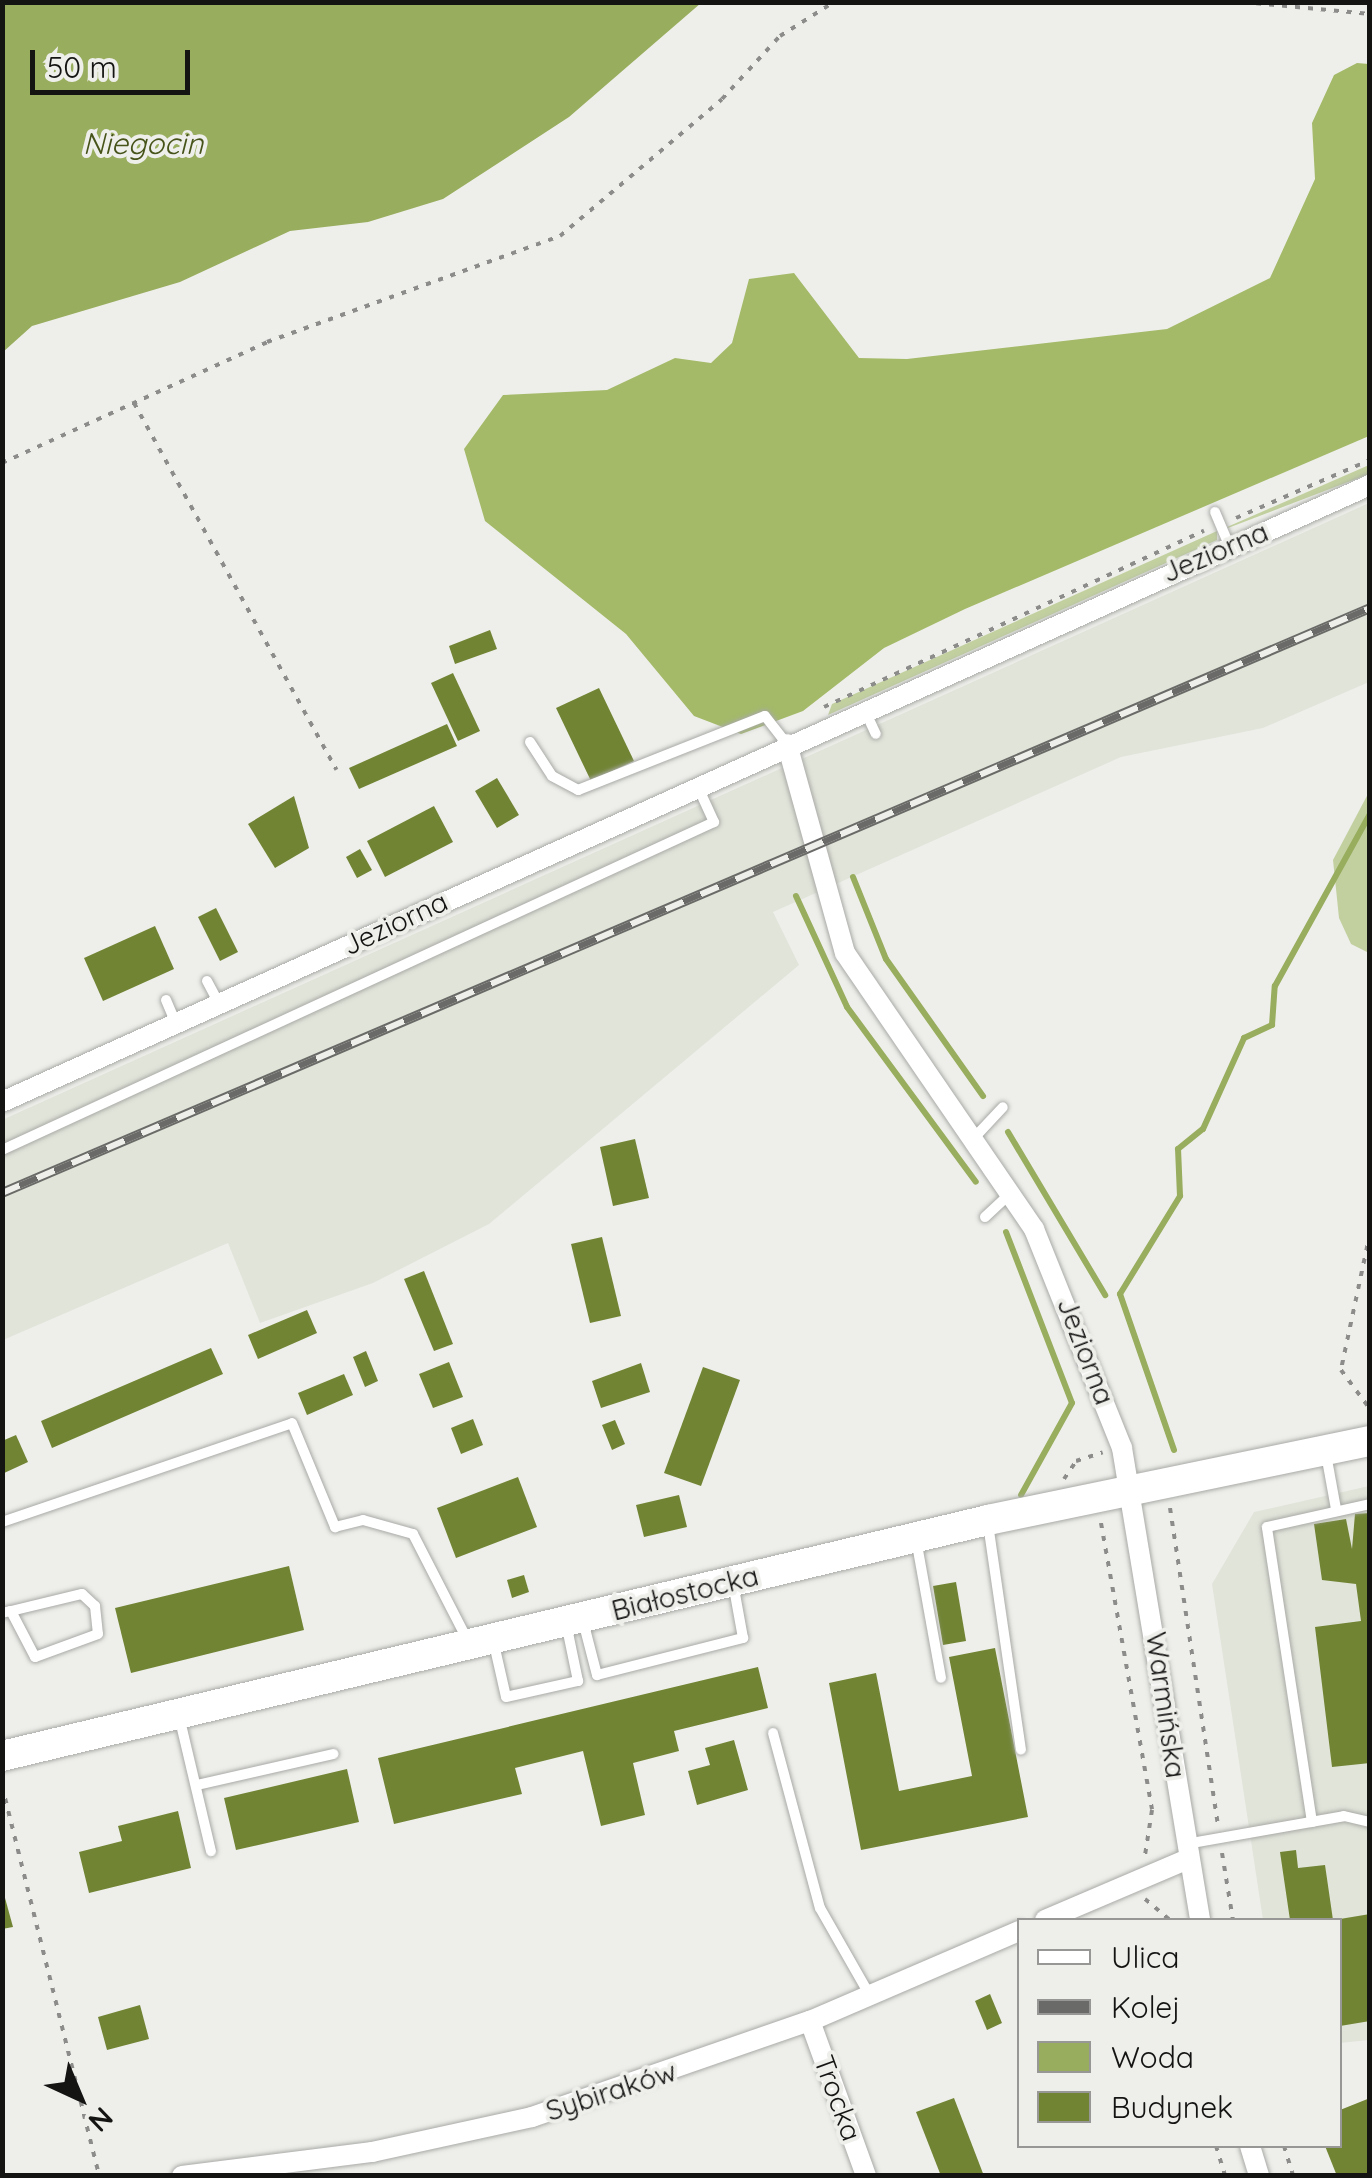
<!DOCTYPE html>
<meta charset="utf-8">
<style>
body{margin:0}
#map{position:relative;width:1372px;height:2178px;overflow:hidden;background:#eeefeb;font-family:Quicksand,sans-serif}
div>[style]{position:absolute}
.built>*{inset:0;background:#e1e4d9}
.green>*{inset:0;background:#c2d0a0}
.forest>*{inset:0;background:#a4ba69}
.water>*{inset:0;background:#98ad5d}
.stream>*{height:6px;margin:-3px;padding:0 3px;transform-origin:3px;border-radius:3px;background:#98ad5d}
.building>*{inset:0;background:#718434}
.path>*{height:4px;margin-top:-2px;transform-origin:0;background:repeating-linear-gradient(90deg,#8c8d8a 0 5px,transparent 0 13px)}
.roads{filter:drop-shadow(0 0 2px #a8aaa6) drop-shadow(0 0 2px #a8aaa6)}
.lane>*{height:10px;margin:-5px;padding:0 5px;transform-origin:5px;border-radius:5px;background:#fff}
.street>*{height:20px;margin:-10px;padding:0 10px;transform-origin:10px;border-radius:10px;background:#fff}
.secondary>*{height:30px;margin:-15px;padding:0 15px;transform-origin:15px;border-radius:15px;background:#fff}
.rail>*{height:10px;margin-top:-5px;transform-origin:0;background:repeating-linear-gradient(90deg,#eeefeb 0 19px,#6a6b68 0 38px);box-sizing:border-box;border-block:2px solid #6a6b68}
span{translate:-50% -50%;white-space:nowrap;text-align:center;line-height:1.15;-webkit-text-stroke:8px #eeefeb;paint-order:stroke}
.street-label{font-size:28px;color:#141513}
.water-label{font-size:30px;color:#465319;font-style:italic}
.frame{position:absolute;inset:0;border:5px solid #141513;pointer-events:none}
.legend{position:absolute;left:1017px;top:1918px;width:325px;height:230px;box-sizing:border-box;background:#eeefeb;border:2px solid #979895;margin:0;padding:12px 18px;list-style:none;font-size:30px;color:#141513}
.legend li{display:flex;align-items:center;gap:20px;height:50px}
.legend b{width:50px;border:2px solid #979895}
.north{position:absolute;left:30px;top:2048px;width:100px;height:100px;-webkit-text-stroke:8px #eeefeb;paint-order:stroke;rotate:136deg;font-size:28px;font-weight:700;line-height:40px;text-align:center;color:#141513}
.north::after{content:'';display:block;margin:auto;width:35px;height:45px;background:#141513;clip-path:polygon(50% 0,100% 100%,50% 72%,0 100%)}
.scale{position:absolute;left:30px;top:50px;width:160px;height:45px;box-sizing:border-box;border:5px solid #141513;border-top:0;padding-left:12px;font-size:30px;line-height:35px;white-space:nowrap;color:#141513;-webkit-text-stroke:8px #eeefeb;paint-order:stroke}
</style>
<div id="map">
<div class="built">
<div style="clip-path:polygon(1369px 503px,1369px 682px,1263px 728px,1121px 757px,773px 912px,799px 965px,489px 1224px,373px 1283px,260px 1323px,228px 1243px,3px 1340px,2px 1120px)"></div>
<div style="clip-path:polygon(1369px 1486px,1369px 2040px,1340px 2043px,1340px 1920px,1263px 1920px,1212px 1584px,1254px 1512px)"></div>
</div>
<div class="green">
<div style="clip-path:polygon(1369px 465px,1369px 474px,1228px 528px,1227px 527px)"></div>
<div style="clip-path:polygon(1217px 531px,1217px 540px,828px 715px,832px 704px)"></div>
<div style="clip-path:polygon(1369px 792px,1369px 953px,1351px 944px,1339px 918px,1333px 860px)"></div>
</div>
<div class="forest">
<div style="clip-path:polygon(1357px 63px,1369px 64px,1369px 436px,965px 609px,884px 648px,803px 711px,741px 734px,694px 716px,626px 634px,485px 521px,464px 449px,503px 395px,607px 390px,675px 358px,711px 363px,732px 343px,749px 279px,794px 273px,859px 358px,907px 359px,1167px 329px,1270px 278px,1315px 179px,1312px 123px,1334px 75px)"></div>
</div>
<div class="water">
<div style="clip-path:polygon(3px 2px,701px 2px,701px 3px,569px 117px,443px 199px,368px 222px,290px 231px,180px 282px,32px 326px,3px 352px)"></div>
</div>
<div class="stream">
<div style="left:853px;top:877px;width:88px;rotate:68.1deg"></div>
<div style="left:886px;top:959px;width:168px;rotate:54.7deg"></div>
<div style="left:796px;top:896px;width:122px;rotate:65.3deg"></div>
<div style="left:847px;top:1007px;width:217px;rotate:53.6deg"></div>
<div style="left:1008px;top:1132px;width:190px;rotate:59.2deg"></div>
<div style="left:1006px;top:1232px;width:183px;rotate:68.9deg"></div>
<div style="left:1072px;top:1403px;width:105px;rotate:119deg"></div>
<div style="left:1174px;top:1450px;width:165px;rotate:-109.1deg"></div>
<div style="left:1120px;top:1294px;width:115px;rotate:-58.5deg"></div>
<div style="left:1180px;top:1196px;width:47px;rotate:-92.4deg"></div>
<div style="left:1178px;top:1149px;width:32px;rotate:-39deg"></div>
<div style="left:1203px;top:1129px;width:100px;rotate:-65.7deg"></div>
<div style="left:1244px;top:1038px;width:31px;rotate:-25deg"></div>
<div style="left:1272px;top:1025px;width:39px;rotate:-86deg"></div>
<div style="left:1275px;top:986px;width:196px;rotate:-61.1deg"></div>
</div>
<div class="building">
<div style="clip-path:polygon(490px 630px,497px 649px,455px 664px,449px 646px)"></div>
<div style="clip-path:polygon(453px 673px,480px 731px,458px 741px,431px 683px)"></div>
<div style="clip-path:polygon(599px 688px,634px 761px,591px 781px,556px 708px)"></div>
<div style="clip-path:polygon(447px 724px,457px 746px,359px 789px,349px 768px)"></div>
<div style="clip-path:polygon(497px 778px,519px 815px,497px 828px,475px 791px)"></div>
<div style="clip-path:polygon(294px 796px,309px 848px,275px 868px,248px 824px)"></div>
<div style="clip-path:polygon(434px 806px,453px 842px,385px 877px,367px 841px)"></div>
<div style="clip-path:polygon(360px 849px,372px 870px,357px 878px,346px 857px)"></div>
<div style="clip-path:polygon(216px 908px,238px 952px,220px 961px,198px 917px)"></div>
<div style="clip-path:polygon(155px 926px,174px 969px,103px 1001px,84px 958px)"></div>
<div style="clip-path:polygon(635px 1139px,649px 1198px,613px 1206px,600px 1147px)"></div>
<div style="clip-path:polygon(602px 1237px,621px 1316px,590px 1323px,571px 1244px)"></div>
<div style="clip-path:polygon(424px 1271px,453px 1344px,434px 1351px,404px 1279px)"></div>
<div style="clip-path:polygon(307px 1310px,317px 1333px,258px 1359px,248px 1335px)"></div>
<div style="clip-path:polygon(211px 1348px,223px 1374px,52px 1448px,41px 1421px)"></div>
<div style="clip-path:polygon(366px 1351px,378px 1381px,365px 1387px,353px 1357px)"></div>
<div style="clip-path:polygon(449px 1362px,463px 1397px,433px 1408px,419px 1374px)"></div>
<div style="clip-path:polygon(641px 1363px,650px 1392px,601px 1408px,592px 1381px)"></div>
<div style="clip-path:polygon(703px 1367px,740px 1380px,701px 1486px,664px 1473px)"></div>
<div style="clip-path:polygon(344px 1374px,353px 1395px,307px 1415px,298px 1393px)"></div>
<div style="clip-path:polygon(473px 1419px,483px 1445px,461px 1454px,451px 1428px)"></div>
<div style="clip-path:polygon(615px 1420px,625px 1444px,612px 1450px,602px 1425px)"></div>
<div style="clip-path:polygon(16px 1435px,28px 1462px,2px 1474px,2px 1441px)"></div>
<div style="clip-path:polygon(518px 1477px,537px 1527px,456px 1558px,437px 1508px)"></div>
<div style="clip-path:polygon(679px 1495px,687px 1527px,644px 1537px,636px 1505px)"></div>
<div style="clip-path:polygon(1370px 1513px,1370px 1763px,1332px 1767px,1315px 1627px,1361px 1621px,1356px 1584px,1322px 1580px,1314px 1524px,1346px 1519px,1352px 1549px,1355px 1514px)"></div>
<div style="clip-path:polygon(289px 1566px,304px 1630px,131px 1673px,115px 1608px)"></div>
<div style="clip-path:polygon(524px 1575px,529px 1592px,512px 1598px,507px 1580px)"></div>
<div style="clip-path:polygon(956px 1582px,966px 1641px,943px 1645px,933px 1586px)"></div>
<div style="clip-path:polygon(995px 1648px,1028px 1817px,861px 1850px,829px 1683px,876px 1673px,899px 1791px,972px 1776px,949px 1657px)"></div>
<div style="clip-path:polygon(758px 1667px,768px 1708px,674px 1731px,679px 1751px,633px 1763px,645px 1815px,601px 1826px,583px 1751px,515px 1768px,522px 1794px,394px 1824px,378px 1758px)"></div>
<div style="clip-path:polygon(734px 1740px,748px 1790px,697px 1805px,688px 1771px,710px 1765px,705px 1748px)"></div>
<div style="clip-path:polygon(347px 1769px,359px 1822px,236px 1850px,224px 1798px)"></div>
<div style="clip-path:polygon(178px 1811px,191px 1868px,89px 1893px,79px 1852px,122px 1841px,118px 1826px)"></div>
<div style="clip-path:polygon(1296px 1850px,1298px 1868px,1325px 1865px,1333px 1920px,1290px 1920px,1280px 1852px)"></div>
<div style="clip-path:polygon(2px 1887px,13px 1927px,2px 1929px)"></div>
<div style="clip-path:polygon(1370px 1914px,1370px 2021px,1340px 2026px,1340px 1919px)"></div>
<div style="clip-path:polygon(990px 1994px,1002px 2023px,987px 2030px,975px 2001px)"></div>
<div style="clip-path:polygon(140px 2005px,149px 2039px,107px 2050px,98px 2017px)"></div>
<div style="clip-path:polygon(954px 2098px,984px 2176px,941px 2176px,916px 2112px)"></div>
<div style="clip-path:polygon(1370px 2098px,1370px 2176px,1337px 2176px,1325px 2146px,1340px 2146px,1340px 2110px)"></div>
</div>
<div class="path">
<div style="left:1243px;top:2px;width:128px;rotate:5.4deg"></div>
<div style="left:134px;top:403px;width:419px;rotate:61.1deg"></div>
<div style="left:2px;top:463px;width:291px;rotate:-24.5deg"></div>
<div style="left:267px;top:342px;width:312px;rotate:-19.9deg"></div>
<div style="left:560px;top:236px;width:212px;rotate:-40.2deg"></div>
<div style="left:722px;top:99px;width:86px;rotate:-47.4deg"></div>
<div style="left:780px;top:36px;width:64px;rotate:-32.2deg"></div>
<div style="left:1236px;top:518px;width:146px;rotate:-23.4deg"></div>
<div style="left:824px;top:707px;width:419px;rotate:-24.9deg"></div>
<div style="left:1370px;top:1233px;width:140px;rotate:102deg"></div>
<div style="left:1341px;top:1370px;width:49px;rotate:53.4deg"></div>
<div style="left:1064px;top:1479px;width:22px;rotate:-56deg"></div>
<div style="left:1076px;top:1461px;width:28px;rotate:-18deg"></div>
<div style="left:1170px;top:1508px;width:320px;rotate:81.4deg"></div>
<div style="left:1101px;top:1523px;width:291px;rotate:79.9deg"></div>
<div style="left:1152px;top:1810px;width:46px;rotate:98.8deg"></div>
<div style="left:2px;top:1786px;width:402px;rotate:76deg"></div>
<div style="left:1222px;top:1853px;width:68px;rotate:80.7deg"></div>
<div style="left:1145px;top:1899px;width:33px;rotate:40deg"></div>
<div style="left:1216px;top:2146px;width:31px;rotate:73deg"></div>
<div style="left:1284px;top:2146px;width:31px;rotate:73deg"></div>
</div>
<div class="roads">
<div class="lane">
<div style="left:1215px;top:512px;width:36px;rotate:67deg"></div>
<div style="left:866px;top:713px;width:23px;rotate:65deg"></div>
<div style="left:530px;top:742px;width:40px;rotate:57.1deg"></div>
<div style="left:552px;top:776px;width:30px;rotate:28deg"></div>
<div style="left:578px;top:790px;width:201px;rotate:-21.6deg"></div>
<div style="left:765px;top:716px;width:36px;rotate:52deg"></div>
<div style="left:207px;top:981px;width:26px;rotate:62deg"></div>
<div style="left:166px;top:1000px;width:25px;rotate:67deg"></div>
<div style="left:974px;top:1138px;width:42px;rotate:-46.9deg"></div>
<div style="left:2px;top:1150px;width:784px;rotate:-24.73deg"></div>
<div style="left:714px;top:822px;width:41px;rotate:-114.7deg"></div>
<div style="left:985px;top:1217px;width:35px;rotate:-43deg"></div>
<div style="left:1326px;top:1454px;width:56px;rotate:79.7deg"></div>
<div style="left:2px;top:1522px;width:306px;rotate:-18.8deg"></div>
<div style="left:292px;top:1423px;width:113px;rotate:67.5deg"></div>
<div style="left:335px;top:1527px;width:29px;rotate:-14deg"></div>
<div style="left:363px;top:1520px;width:52px;rotate:15.6deg"></div>
<div style="left:413px;top:1534px;width:118px;rotate:62.8deg"></div>
<div style="left:988px;top:1524px;width:228px;rotate:81.7deg"></div>
<div style="left:916px;top:1539px;width:141px;rotate:79.8deg"></div>
<div style="left:2px;top:1613px;width:9px;rotate:-13deg"></div>
<div style="left:11px;top:1611px;width:73px;rotate:-13.5deg"></div>
<div style="left:82px;top:1594px;width:18px;rotate:43deg"></div>
<div style="left:95px;top:1606px;width:28px;rotate:84deg"></div>
<div style="left:98px;top:1634px;width:67px;rotate:159.9deg"></div>
<div style="left:35px;top:1657px;width:52px;rotate:-117.6deg"></div>
<div style="left:583px;top:1621px;width:56px;rotate:75.5deg"></div>
<div style="left:597px;top:1675px;width:151px;rotate:-14.2deg"></div>
<div style="left:743px;top:1638px;width:56px;rotate:-100.3deg"></div>
<div style="left:494px;top:1644px;width:54px;rotate:77.2deg"></div>
<div style="left:506px;top:1697px;width:74px;rotate:-12.5deg"></div>
<div style="left:578px;top:1681px;width:59px;rotate:-101.7deg"></div>
<div style="left:179px;top:1716px;width:139px;rotate:76.7deg"></div>
<div style="left:773px;top:1733px;width:181px;rotate:75deg"></div>
<div style="left:820px;top:1908px;width:99px;rotate:60.3deg"></div>
<div style="left:197px;top:1785px;width:140px;rotate:-12.8deg"></div>
<div style="left:1312px;top:1822px;width:298px;rotate:-98.7deg"></div>
<div style="left:1267px;top:1527px;width:106px;rotate:-12.6deg"></div>
<div style="left:1186px;top:1844px;width:160px;rotate:-10deg"></div>
<div style="left:1344px;top:1816px;width:27px;rotate:13deg"></div>
</div>
<div class="street">
<div style="left:787px;top:744px;width:217px;rotate:74.5deg"></div>
<div style="left:845px;top:953px;width:335px;rotate:55.6deg"></div>
<div style="left:1034px;top:1229px;width:236px;rotate:68.1deg"></div>
<div style="left:1122px;top:1448px;width:478px;rotate:80.6deg"></div>
<div style="left:2px;top:1102px;width:1501px;rotate:-24.28deg"></div>
<div style="left:1045px;top:1920px;width:155px;rotate:-23.1deg"></div>
<div style="left:810px;top:2021px;width:165px;rotate:70.1deg"></div>
<div style="left:1250px;top:2146px;width:31px;rotate:73deg"></div>
<div style="left:182px;top:2176px;width:192px;rotate:-7.2deg"></div>
<div style="left:372px;top:2152px;width:164px;rotate:-12.3deg"></div>
<div style="left:532px;top:2117px;width:294px;rotate:-19.1deg"></div>
<div style="left:810px;top:2021px;width:228px;rotate:-23.3deg"></div>
</div>
<div class="secondary">
<div style="left:2px;top:1756px;width:1014px;rotate:-13.46deg"></div>
<div style="left:988px;top:1520px;width:390px;rotate:-11.7deg"></div>
</div>
</div>
<div class="rail">
<div style="left:2px;top:1193px;width:1488px;rotate:-23.15deg"></div>
</div>
<div class="street-label">
<span style="left:1215px;top:552px;rotate:-23deg">Jeziorna</span>
<span style="left:395px;top:923px;rotate:-25deg">Jeziorna</span>
<span style="left:1086px;top:1351px;rotate:69deg">Jeziorna</span>
<span style="left:685px;top:1593px;rotate:-14deg">Białostocka</span>
<span style="left:1166px;top:1705px;rotate:82deg">Warmińska</span>
<span style="left:611px;top:2091px;rotate:-18deg">Sybiraków</span>
<span style="left:838px;top:2098px;rotate:70deg">Trocka</span>
</div>
<div class="water-label">
<span style="left:143px;top:143px">Niegocin</span>
</div>
<div class="frame"></div>
<ul class="legend">
<li><b style="height:12px;background:#fff"></b>Ulica</li>
<li><b style="height:12px;background:#6a6b68"></b>Kolej</li>
<li><b style="height:28px;background:#98ad5d"></b>Woda</li>
<li><b style="height:28px;background:#718434"></b>Budynek</li>
</ul>
<div class="north">N</div>
<div class="scale">50 m</div>
</div>
